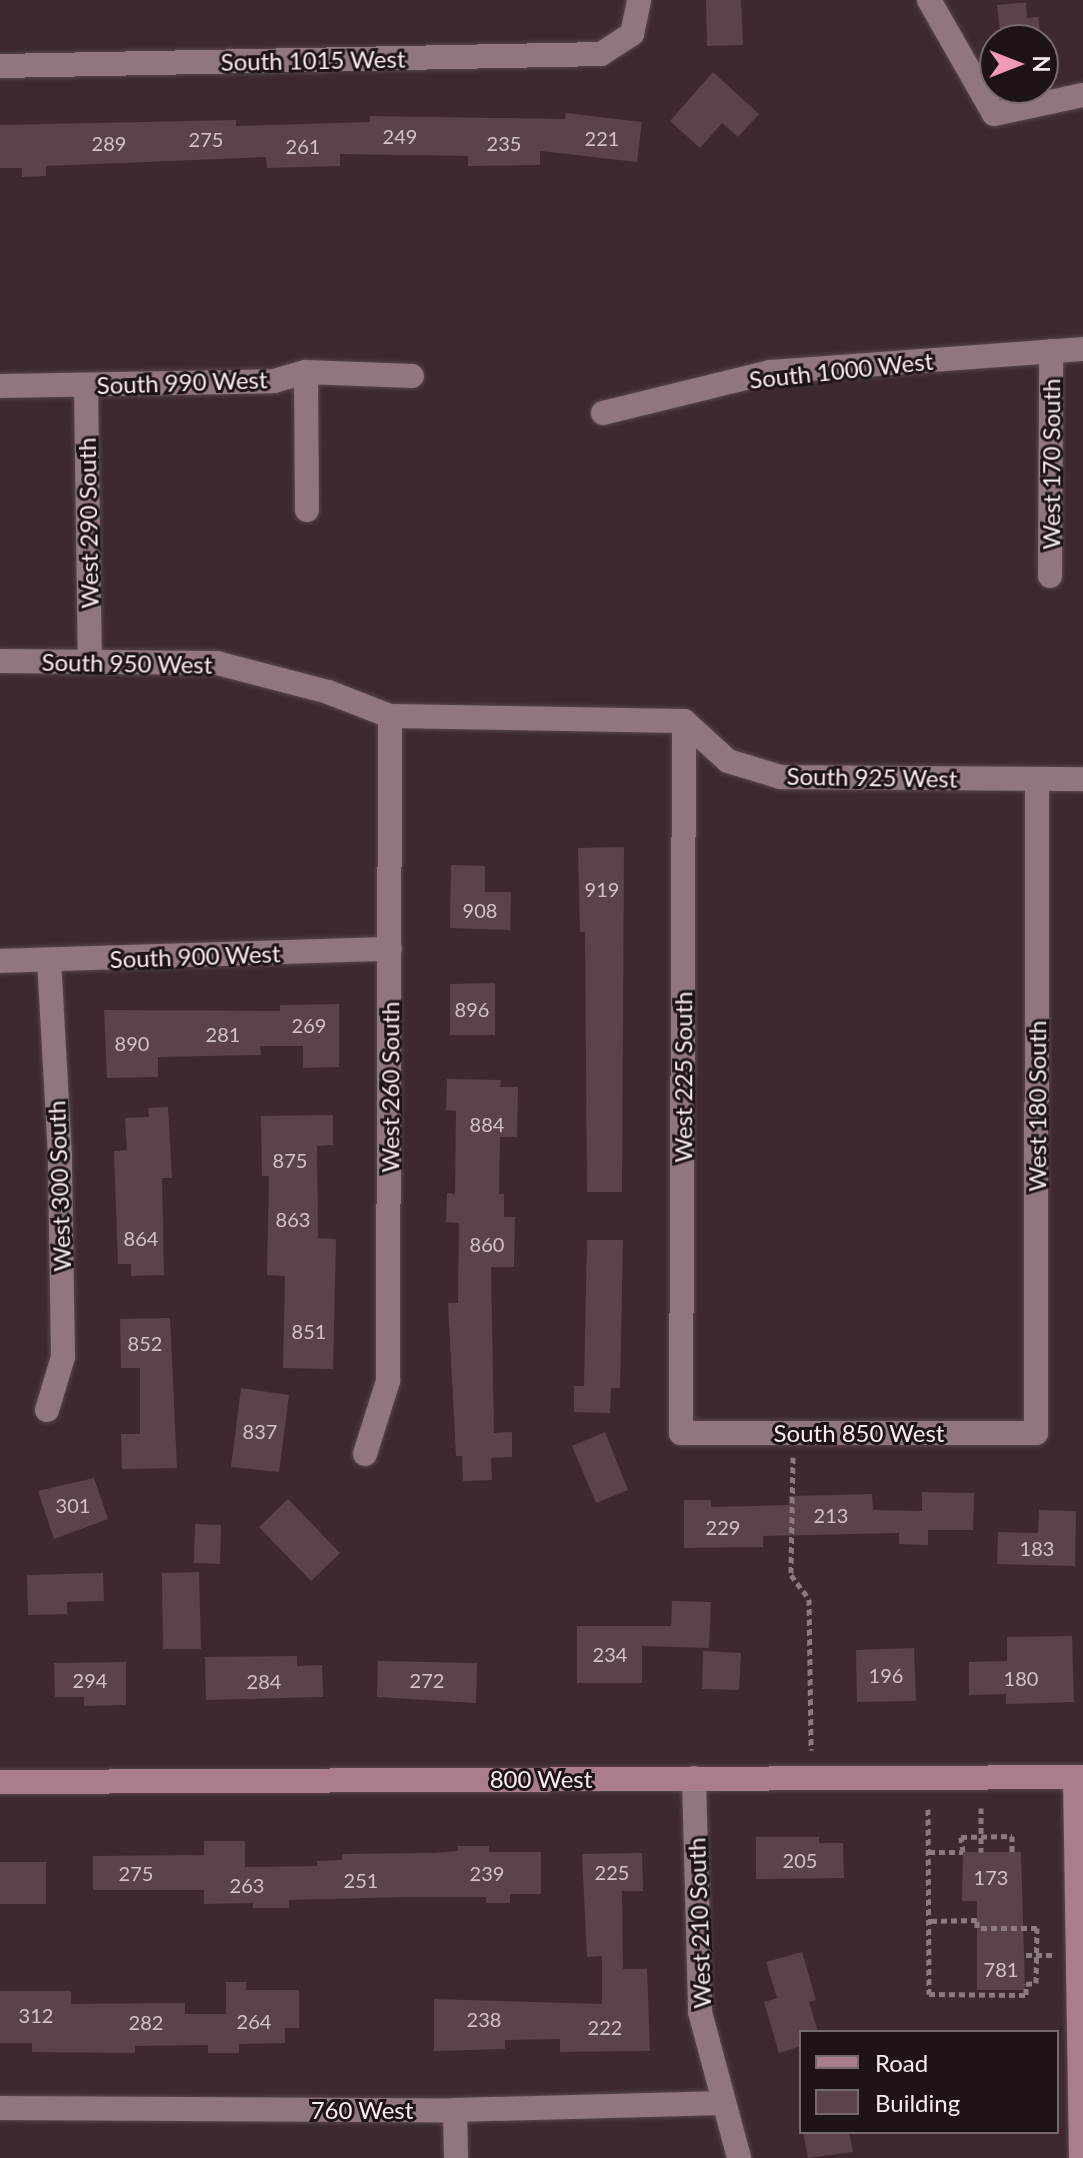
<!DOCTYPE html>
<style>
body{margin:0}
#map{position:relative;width:1083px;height:2158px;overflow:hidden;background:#3d292f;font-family:Lato,sans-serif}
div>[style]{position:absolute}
.building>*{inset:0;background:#5a444a}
.path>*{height:5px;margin-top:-2.5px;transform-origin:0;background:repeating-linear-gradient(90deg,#8b7a7f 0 6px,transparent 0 10px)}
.roads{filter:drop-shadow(0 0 2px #56464b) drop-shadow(0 0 2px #56464b)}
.street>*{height:24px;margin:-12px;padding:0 12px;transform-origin:12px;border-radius:12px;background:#8f777d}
.secondary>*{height:24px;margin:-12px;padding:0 12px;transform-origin:12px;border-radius:12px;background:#a97e8a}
span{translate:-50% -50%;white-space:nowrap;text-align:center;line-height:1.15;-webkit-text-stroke:6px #1e1417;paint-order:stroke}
.number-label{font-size:20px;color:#d1c2c6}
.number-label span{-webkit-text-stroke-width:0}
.street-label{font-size:24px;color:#f9ecef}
.legend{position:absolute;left:799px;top:2030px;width:260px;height:104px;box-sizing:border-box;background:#1e1417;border:2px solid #766a6d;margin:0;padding:10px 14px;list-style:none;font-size:24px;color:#f9ecef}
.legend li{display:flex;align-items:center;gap:16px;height:40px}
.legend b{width:40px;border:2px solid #766a6d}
.north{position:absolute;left:979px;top:24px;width:80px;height:80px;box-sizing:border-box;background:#1e1417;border:2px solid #766a6d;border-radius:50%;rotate:90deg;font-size:22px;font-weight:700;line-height:32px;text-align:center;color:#f9ecef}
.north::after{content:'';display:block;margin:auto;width:28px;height:36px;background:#f09ab5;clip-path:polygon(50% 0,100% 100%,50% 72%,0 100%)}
</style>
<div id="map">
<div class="building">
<div style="clip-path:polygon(706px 0,741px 0,743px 45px,707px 46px)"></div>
<div style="clip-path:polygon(1018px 3px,1026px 3px,1027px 18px,1038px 17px,1041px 40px,1001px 40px,997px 5px)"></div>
<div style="clip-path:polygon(713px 72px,759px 114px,738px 137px,722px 123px,700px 148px,670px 121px)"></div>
<div style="clip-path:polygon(566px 113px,642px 122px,637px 162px,540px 151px,540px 165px,468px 166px,468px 156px,340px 154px,340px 166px,267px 168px,266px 157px,46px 166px,46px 176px,22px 177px,22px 168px,0 168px,0 125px,236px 120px,236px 126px,370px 122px,370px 116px,565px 119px)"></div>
<div style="clip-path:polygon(624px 847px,622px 1192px,587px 1192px,585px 932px,580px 932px,578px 848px)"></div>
<div style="clip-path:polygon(451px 865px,485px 866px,485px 892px,511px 892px,510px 930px,450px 928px)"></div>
<div style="clip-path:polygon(495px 983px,495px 1035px,450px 1035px,450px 984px)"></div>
<div style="clip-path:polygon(339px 1004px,339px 1067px,303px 1068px,303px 1046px,260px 1046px,261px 1055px,158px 1057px,158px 1077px,107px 1078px,104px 1010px,280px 1011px,280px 1005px)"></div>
<div style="clip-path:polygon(447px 1079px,501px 1080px,500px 1087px,518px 1087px,517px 1137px,500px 1137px,499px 1194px,504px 1194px,504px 1217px,515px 1217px,514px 1267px,491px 1267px,494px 1433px,512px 1432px,512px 1457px,491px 1458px,492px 1480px,463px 1481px,462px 1456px,456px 1456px,448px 1303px,458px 1303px,459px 1223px,446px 1222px,447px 1193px,455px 1194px,456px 1111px,446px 1110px)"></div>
<div style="clip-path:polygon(168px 1107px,172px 1178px,162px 1178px,164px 1275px,131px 1276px,131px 1264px,118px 1264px,114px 1151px,127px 1150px,125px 1118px,149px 1117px,148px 1108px)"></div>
<div style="clip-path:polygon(333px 1115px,333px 1145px,317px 1146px,318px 1238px,336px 1239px,333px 1369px,283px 1368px,285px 1276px,267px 1275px,269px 1176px,262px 1176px,261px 1116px)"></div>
<div style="clip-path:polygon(587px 1240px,623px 1240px,620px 1388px,611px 1388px,610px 1413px,574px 1412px,574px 1386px,584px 1386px)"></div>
<div style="clip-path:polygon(170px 1318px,177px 1468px,122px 1469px,121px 1434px,140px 1434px,140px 1368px,121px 1368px,120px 1319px)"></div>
<div style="clip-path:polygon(241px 1388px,289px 1395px,279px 1472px,231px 1467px)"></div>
<div style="clip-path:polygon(605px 1432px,628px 1490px,596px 1503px,572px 1446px)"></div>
<div style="clip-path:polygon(94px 1478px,108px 1519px,54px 1539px,38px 1491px)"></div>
<div style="clip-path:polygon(922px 1492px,974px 1493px,973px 1530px,928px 1530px,928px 1545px,899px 1544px,899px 1533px,763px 1536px,763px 1547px,684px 1548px,684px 1500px,711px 1500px,711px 1507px,789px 1505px,789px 1496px,872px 1494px,873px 1510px,922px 1511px)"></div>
<div style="clip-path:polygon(288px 1499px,340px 1553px,311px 1581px,259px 1527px)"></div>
<div style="clip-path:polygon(1039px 1510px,1076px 1511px,1075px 1566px,997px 1564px,998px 1532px,1038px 1533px)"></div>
<div style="clip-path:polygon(195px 1524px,221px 1525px,220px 1564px,194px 1563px)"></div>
<div style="clip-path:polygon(199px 1572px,201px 1649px,163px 1649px,162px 1573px)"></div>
<div style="clip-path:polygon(103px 1573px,104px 1601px,67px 1602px,67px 1614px,28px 1615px,27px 1575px)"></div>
<div style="clip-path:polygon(672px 1601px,711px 1602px,709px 1648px,642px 1646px,642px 1683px,577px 1683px,577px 1626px,671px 1626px)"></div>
<div style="clip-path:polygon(1072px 1636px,1074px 1702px,1006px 1704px,1006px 1694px,969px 1695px,969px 1662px,1007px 1661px,1007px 1637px)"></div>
<div style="clip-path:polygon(914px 1648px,916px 1701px,857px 1702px,856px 1650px)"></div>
<div style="clip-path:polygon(703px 1651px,741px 1653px,739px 1690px,702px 1689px)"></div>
<div style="clip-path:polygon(297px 1656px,297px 1666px,322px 1665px,323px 1697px,206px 1700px,205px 1657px)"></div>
<div style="clip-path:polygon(378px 1661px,477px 1663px,476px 1703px,377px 1697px)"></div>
<div style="clip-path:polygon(126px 1662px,126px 1705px,84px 1706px,84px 1697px,55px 1697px,54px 1663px)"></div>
<div style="clip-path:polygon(756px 1837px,819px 1837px,819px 1843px,843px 1843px,844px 1878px,756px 1879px)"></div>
<div style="clip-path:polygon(204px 1841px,245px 1841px,245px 1867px,317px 1866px,317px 1861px,342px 1860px,342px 1854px,433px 1853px,458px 1851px,458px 1846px,489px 1846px,489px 1852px,541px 1852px,541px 1894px,510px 1894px,510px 1903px,486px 1903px,486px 1897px,405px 1897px,289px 1900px,289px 1908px,253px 1908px,253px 1903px,204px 1904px,204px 1890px,93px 1890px,93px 1856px,204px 1855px)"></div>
<div style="clip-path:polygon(963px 1852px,1021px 1852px,1025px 1990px,977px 1990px,977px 1901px,962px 1901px)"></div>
<div style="clip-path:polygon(642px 1853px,643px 1891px,622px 1891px,623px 1969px,647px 1969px,650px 2051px,560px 2052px,560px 2039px,505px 2040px,505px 2049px,434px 2051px,434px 1999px,602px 2004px,602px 1956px,587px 1957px,582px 1854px)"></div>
<div style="clip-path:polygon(0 1862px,46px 1862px,46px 1904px,0 1904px)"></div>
<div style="clip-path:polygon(802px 1952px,816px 2000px,809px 2002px,818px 2032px,801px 2032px,801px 2046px,779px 2053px,764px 2002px,777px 1998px,766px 1962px)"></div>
<div style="clip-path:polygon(226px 1982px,246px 1982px,246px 1990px,299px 1990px,299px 2028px,285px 2028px,285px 2043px,239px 2044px,239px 2053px,208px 2053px,208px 2045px,135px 2046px,135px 2053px,32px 2052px,32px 2043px,0 2043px,0 1991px,71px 1991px,71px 2004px,185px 2003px,185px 2014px,226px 2014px)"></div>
<div style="clip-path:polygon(803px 2132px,849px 2132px,853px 2152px,808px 2158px)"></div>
</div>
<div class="path">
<div style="left:793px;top:1457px;width:118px;rotate:91deg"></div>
<div style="left:791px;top:1575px;width:30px;rotate:53deg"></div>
<div style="left:809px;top:1599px;width:151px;rotate:89.2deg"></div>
<div style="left:981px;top:1808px;width:44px;rotate:90deg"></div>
<div style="left:928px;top:1809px;width:185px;rotate:89.7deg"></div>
<div style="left:929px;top:1994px;width:97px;rotate:0.6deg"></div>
<div style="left:1026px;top:1995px;width:11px;rotate:-90deg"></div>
<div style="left:1026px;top:1984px;width:10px;rotate:-6deg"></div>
<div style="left:1036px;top:1983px;width:55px;rotate:-89deg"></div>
<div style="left:1037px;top:1928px;width:60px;rotate:180deg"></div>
<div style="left:977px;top:1928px;width:8px;rotate:-90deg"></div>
<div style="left:977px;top:1920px;width:48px;rotate:178.8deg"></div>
<div style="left:929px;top:1852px;width:34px"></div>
<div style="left:963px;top:1852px;width:15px;rotate:-98deg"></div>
<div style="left:961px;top:1837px;width:51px;rotate:-1.1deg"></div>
<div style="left:1012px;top:1836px;width:16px;rotate:90deg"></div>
<div style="left:1026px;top:1955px;width:29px"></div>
</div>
<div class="roads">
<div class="street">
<div style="left:929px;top:0;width:131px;rotate:60.3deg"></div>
<div style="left:994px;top:114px;width:91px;rotate:-12.1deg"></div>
<div style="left:0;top:66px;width:601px;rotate:-1.14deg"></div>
<div style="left:601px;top:54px;width:37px;rotate:-33deg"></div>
<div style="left:632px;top:34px;width:35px;rotate:-78deg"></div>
<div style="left:306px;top:372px;width:138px;rotate:89.6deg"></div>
<div style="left:0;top:386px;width:274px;rotate:-1deg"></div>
<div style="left:274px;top:381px;width:33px;rotate:-16deg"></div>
<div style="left:306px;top:372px;width:106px;rotate:2.2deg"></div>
<div style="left:86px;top:386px;width:275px;rotate:89.2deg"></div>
<div style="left:603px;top:413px;width:172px;rotate:-13.8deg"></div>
<div style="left:770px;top:372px;width:314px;rotate:-4.2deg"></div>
<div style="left:1050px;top:576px;width:225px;rotate:-89.7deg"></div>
<div style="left:0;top:661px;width:217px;rotate:0.5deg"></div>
<div style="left:217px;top:663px;width:115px;rotate:14.6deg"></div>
<div style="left:328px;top:692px;width:66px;rotate:21.2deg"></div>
<div style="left:390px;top:716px;width:294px;rotate:1deg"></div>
<div style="left:684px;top:721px;width:59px;rotate:42.3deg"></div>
<div style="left:728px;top:761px;width:55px;rotate:16.8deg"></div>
<div style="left:781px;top:777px;width:302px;rotate:0.4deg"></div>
<div style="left:684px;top:721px;width:712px;rotate:90.24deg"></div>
<div style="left:681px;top:1433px;width:355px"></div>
<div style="left:1036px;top:1433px;width:654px;rotate:-89.91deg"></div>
<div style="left:0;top:961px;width:390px;rotate:-1.8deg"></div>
<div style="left:47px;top:1410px;width:55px;rotate:-73.2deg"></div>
<div style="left:63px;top:1357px;width:201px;rotate:-90.9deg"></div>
<div style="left:60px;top:1156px;width:195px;rotate:-93.2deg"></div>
<div style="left:365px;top:1454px;width:77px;rotate:-72.5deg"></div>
<div style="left:388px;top:1381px;width:665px;rotate:-89.83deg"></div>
<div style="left:694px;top:1778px;width:234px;rotate:88.5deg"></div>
<div style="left:700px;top:2012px;width:151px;rotate:75deg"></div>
<div style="left:0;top:2108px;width:455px;rotate:0.3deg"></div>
<div style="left:455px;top:2110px;width:268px;rotate:-1.5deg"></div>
<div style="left:455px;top:2110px;width:48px;rotate:88.8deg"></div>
</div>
<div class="secondary">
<div style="left:1075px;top:1777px;width:381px;rotate:89.1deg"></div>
<div style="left:0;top:1782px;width:1083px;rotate:-0.26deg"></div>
</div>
</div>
<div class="number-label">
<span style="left:400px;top:136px">249</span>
<span style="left:602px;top:138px">221</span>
<span style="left:206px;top:139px">275</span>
<span style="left:109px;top:143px">289</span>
<span style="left:504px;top:143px">235</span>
<span style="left:303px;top:146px">261</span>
<span style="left:602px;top:889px">919</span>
<span style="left:480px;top:910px">908</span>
<span style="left:472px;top:1009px">896</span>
<span style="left:309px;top:1025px">269</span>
<span style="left:223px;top:1034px">281</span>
<span style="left:132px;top:1043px">890</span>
<span style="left:487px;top:1124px">884</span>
<span style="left:290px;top:1160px">875</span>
<span style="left:293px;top:1219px">863</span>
<span style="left:141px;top:1238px">864</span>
<span style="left:487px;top:1244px">860</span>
<span style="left:309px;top:1331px">851</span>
<span style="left:145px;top:1343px">852</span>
<span style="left:260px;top:1431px">837</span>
<span style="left:73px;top:1505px">301</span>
<span style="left:831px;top:1515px">213</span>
<span style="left:723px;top:1527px">229</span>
<span style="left:1037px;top:1548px">183</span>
<span style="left:610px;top:1654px">234</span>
<span style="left:886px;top:1675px">196</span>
<span style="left:1021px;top:1678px">180</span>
<span style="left:90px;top:1680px">294</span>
<span style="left:427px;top:1680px">272</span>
<span style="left:264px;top:1681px">284</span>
<span style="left:800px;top:1860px">205</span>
<span style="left:612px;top:1872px">225</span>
<span style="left:136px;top:1873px">275</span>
<span style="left:487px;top:1873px">239</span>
<span style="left:991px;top:1877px">173</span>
<span style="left:361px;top:1880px">251</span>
<span style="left:247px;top:1885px">263</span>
<span style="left:1001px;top:1969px">781</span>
<span style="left:36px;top:2015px">312</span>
<span style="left:484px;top:2019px">238</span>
<span style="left:254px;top:2021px">264</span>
<span style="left:146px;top:2022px">282</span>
<span style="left:605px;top:2027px">222</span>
</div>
<div class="street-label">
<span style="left:313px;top:60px;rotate:-1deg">South 1015 West</span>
<span style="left:841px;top:370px;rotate:-6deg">South 1000 West</span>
<span style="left:182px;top:382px;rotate:-2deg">South 990 West</span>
<span style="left:1051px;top:464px;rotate:-90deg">West 170 South</span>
<span style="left:88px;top:523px;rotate:-91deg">West 290 South</span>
<span style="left:127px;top:663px;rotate:1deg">South 950 West</span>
<span style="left:872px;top:777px;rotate:1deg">South 925 West</span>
<span style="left:195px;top:956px;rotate:-2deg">South 900 West</span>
<span style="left:683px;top:1077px;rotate:-90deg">West 225 South</span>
<span style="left:390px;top:1087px;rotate:-90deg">West 260 South</span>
<span style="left:1037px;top:1106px;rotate:-90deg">West 180 South</span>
<span style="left:59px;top:1186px;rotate:-92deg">West 300 South</span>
<span style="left:859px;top:1433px">South 850 West</span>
<span style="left:541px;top:1779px">800 West</span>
<span style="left:699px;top:1923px;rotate:-92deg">West 210 South</span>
<span style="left:362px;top:2110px">760 West</span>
</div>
<ul class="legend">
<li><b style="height:10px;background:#a97e8a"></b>Road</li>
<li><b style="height:22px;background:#5a444a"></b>Building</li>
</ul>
<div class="north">N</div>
</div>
